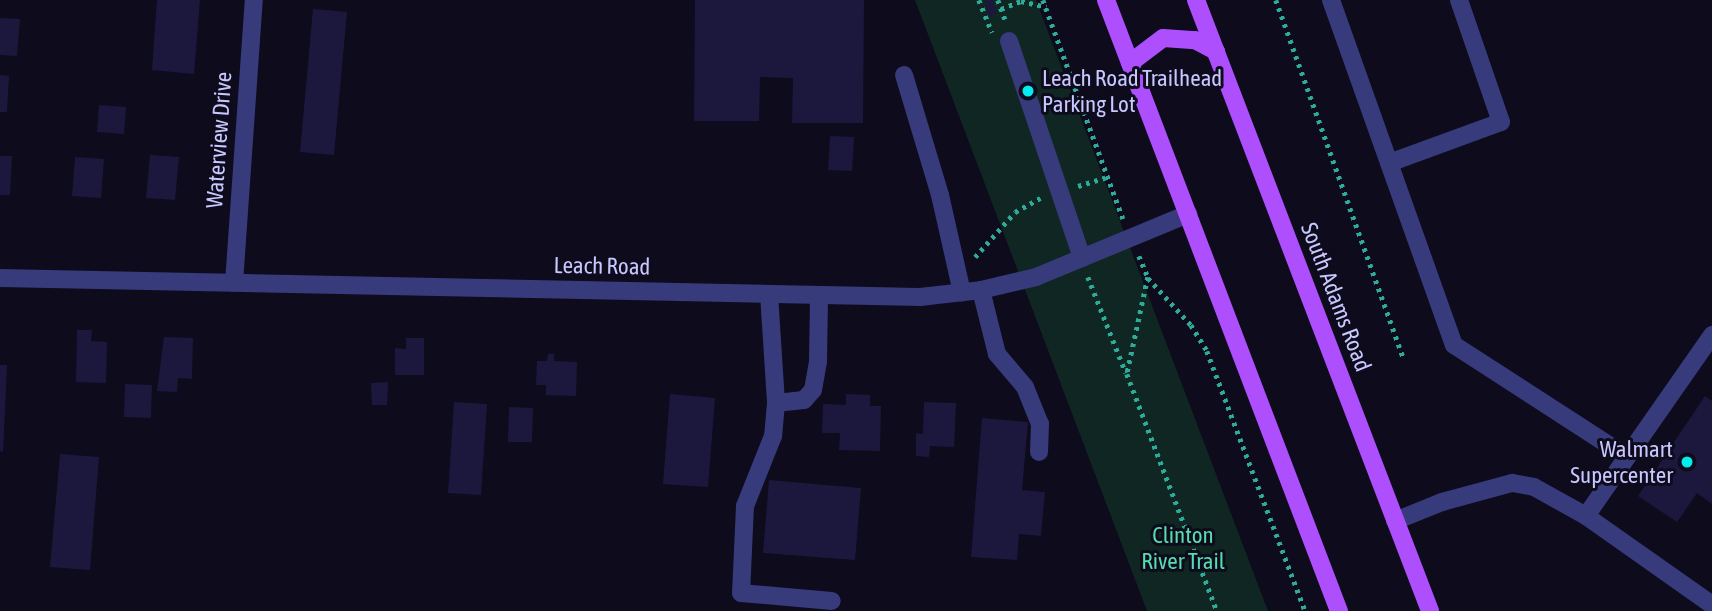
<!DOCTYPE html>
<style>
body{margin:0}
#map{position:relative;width:1712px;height:611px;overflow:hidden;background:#0d0b1c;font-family:"Asap Condensed",sans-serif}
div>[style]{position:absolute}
.green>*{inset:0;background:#0f2623}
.building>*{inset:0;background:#1c183d}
.path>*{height:4.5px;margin-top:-2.25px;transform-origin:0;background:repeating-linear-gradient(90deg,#2eac99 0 3.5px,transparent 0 8.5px)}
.minor>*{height:18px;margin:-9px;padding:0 9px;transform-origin:9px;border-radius:9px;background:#373a7b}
.major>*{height:18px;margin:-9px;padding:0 9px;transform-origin:9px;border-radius:9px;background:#ad4ffd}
.dots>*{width:19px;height:19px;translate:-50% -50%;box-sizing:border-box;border:4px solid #0d0b1c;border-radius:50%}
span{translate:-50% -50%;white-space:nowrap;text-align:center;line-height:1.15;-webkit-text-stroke:6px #0d0b1c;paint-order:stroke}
.poi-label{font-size:23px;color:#c8c7fe}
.left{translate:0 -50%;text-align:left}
.right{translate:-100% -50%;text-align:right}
.street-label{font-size:23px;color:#c8c7fe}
.park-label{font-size:23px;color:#55dcaf}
</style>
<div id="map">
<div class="green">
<div style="clip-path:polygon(915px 0,1036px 0,1268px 611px,1147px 611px)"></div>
</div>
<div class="building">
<div style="clip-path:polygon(157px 0,200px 0,194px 74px,152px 70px)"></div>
<div style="clip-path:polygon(695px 0,864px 0,863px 123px,792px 123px,793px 78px,760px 77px,759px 121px,694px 121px)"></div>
<div style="clip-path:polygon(985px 0,992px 0,997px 13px,988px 17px)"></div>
<div style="clip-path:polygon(313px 9px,347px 12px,334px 155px,300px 152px)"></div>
<div style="clip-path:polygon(0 18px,20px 19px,17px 56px,0 55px)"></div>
<div style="clip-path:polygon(0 75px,9px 76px,7px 112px,0 112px)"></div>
<div style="clip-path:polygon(99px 105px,126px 107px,124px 134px,97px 132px)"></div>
<div style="clip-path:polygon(830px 136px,854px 137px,852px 171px,828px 170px)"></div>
<div style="clip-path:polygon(150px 155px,179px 157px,175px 200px,146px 198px)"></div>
<div style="clip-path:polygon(0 156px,12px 156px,10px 195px,0 195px)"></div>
<div style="clip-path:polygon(75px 157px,104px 159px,101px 198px,72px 196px)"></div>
<div style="clip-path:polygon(77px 330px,92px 330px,91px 341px,107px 342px,106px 383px,76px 382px)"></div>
<div style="clip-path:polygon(164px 337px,193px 338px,192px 379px,178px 378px,177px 392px,157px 391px)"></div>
<div style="clip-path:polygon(406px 338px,424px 338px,424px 375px,395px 375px,395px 348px,406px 349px)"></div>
<div style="clip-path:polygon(548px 354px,554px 354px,554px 361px,577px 362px,576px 396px,546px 395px,546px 385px,536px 385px,537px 361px,547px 361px)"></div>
<div style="clip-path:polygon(0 365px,7px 365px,3px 452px,0 451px)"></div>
<div style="clip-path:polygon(388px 382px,387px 405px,372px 405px,371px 383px)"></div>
<div style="clip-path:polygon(125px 384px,152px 385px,151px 418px,124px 417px)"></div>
<div style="clip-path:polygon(670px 394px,715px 398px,708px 487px,663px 484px)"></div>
<div style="clip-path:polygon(846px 394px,870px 395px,870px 406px,881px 406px,880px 451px,839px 450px,840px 433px,822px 433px,823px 404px,846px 405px)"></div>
<div style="clip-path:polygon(1705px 396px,1712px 401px,1712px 504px,1697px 493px,1677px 522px,1638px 496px)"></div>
<div style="clip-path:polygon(454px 402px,487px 404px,481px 495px,448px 493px)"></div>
<div style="clip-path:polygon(924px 402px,956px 403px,954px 447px,930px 446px,929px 457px,916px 456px,916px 433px,923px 434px)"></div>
<div style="clip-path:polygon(509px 407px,533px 408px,532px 442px,508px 442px)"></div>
<div style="clip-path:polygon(982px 418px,1028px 422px,1022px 490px,1045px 492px,1041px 536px,1019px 534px,1017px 560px,971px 557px)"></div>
<div style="clip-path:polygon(60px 454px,99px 457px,90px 570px,50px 567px)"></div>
<div style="clip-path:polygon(769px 480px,861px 488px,855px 560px,763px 553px)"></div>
</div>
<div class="path">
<div style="left:979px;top:0;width:35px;rotate:68deg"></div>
<div style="left:998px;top:0;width:23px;rotate:70deg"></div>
<div style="left:1043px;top:0;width:233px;rotate:69.9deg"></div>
<div style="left:1276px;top:0;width:379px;rotate:70.4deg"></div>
<div style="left:1001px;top:9px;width:22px;rotate:-22deg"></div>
<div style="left:1021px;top:1px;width:26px;rotate:13deg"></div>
<div style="left:1078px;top:186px;width:30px;rotate:-17deg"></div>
<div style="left:1139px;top:256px;width:23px;rotate:67deg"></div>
<div style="left:1148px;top:277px;width:99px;rotate:102.2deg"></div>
<div style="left:1127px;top:374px;width:254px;rotate:69.2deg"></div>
<div style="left:975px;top:257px;width:60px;rotate:-48.4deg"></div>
<div style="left:1015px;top:212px;width:29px;rotate:-29deg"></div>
<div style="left:1088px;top:277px;width:103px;rotate:68.4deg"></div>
<div style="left:1148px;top:278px;width:64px;rotate:47.5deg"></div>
<div style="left:1191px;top:325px;width:31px;rotate:58deg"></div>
<div style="left:1207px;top:351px;width:278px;rotate:69.3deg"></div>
</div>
<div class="minor">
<div style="left:1331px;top:0;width:366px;rotate:70.4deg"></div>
<div style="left:1454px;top:345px;width:206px;rotate:32.9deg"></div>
<div style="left:1627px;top:457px;width:149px;rotate:-55.1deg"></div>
<div style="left:1009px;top:41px;width:229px;rotate:71.4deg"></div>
<div style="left:904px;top:75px;width:125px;rotate:73.3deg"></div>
<div style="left:940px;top:195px;width:100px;rotate:77.3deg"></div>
<div style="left:1389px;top:163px;width:119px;rotate:-20.1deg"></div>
<div style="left:1501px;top:122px;width:129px;rotate:-109deg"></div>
<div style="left:0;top:278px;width:920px;rotate:1.18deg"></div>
<div style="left:920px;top:297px;width:61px;rotate:-6.5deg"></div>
<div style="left:981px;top:290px;width:57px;rotate:-13.3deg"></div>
<div style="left:1036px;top:277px;width:165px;rotate:-22.5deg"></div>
<div style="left:234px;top:283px;width:284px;rotate:-86deg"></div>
<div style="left:981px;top:290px;width:66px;rotate:76deg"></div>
<div style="left:997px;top:354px;width:43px;rotate:49.7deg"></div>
<div style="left:1025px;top:387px;width:40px;rotate:68deg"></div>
<div style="left:1040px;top:424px;width:28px;rotate:92deg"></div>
<div style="left:769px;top:294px;width:109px;rotate:86.3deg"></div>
<div style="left:776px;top:403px;width:33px;rotate:95deg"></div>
<div style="left:773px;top:436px;width:75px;rotate:111.8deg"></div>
<div style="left:745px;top:506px;width:87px;rotate:92.6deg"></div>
<div style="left:741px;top:593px;width:91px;rotate:5deg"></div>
<div style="left:776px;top:403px;width:28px;rotate:-6deg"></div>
<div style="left:804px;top:400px;width:13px;rotate:-48deg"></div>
<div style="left:813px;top:390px;width:29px;rotate:-80deg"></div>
<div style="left:818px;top:361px;width:65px;rotate:-89.1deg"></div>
<div style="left:1586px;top:516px;width:154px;rotate:35.2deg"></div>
<div style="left:1395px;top:521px;width:51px;rotate:-22deg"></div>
<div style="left:1442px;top:502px;width:73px;rotate:-15.2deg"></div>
<div style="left:1512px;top:483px;width:22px;rotate:10deg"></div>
<div style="left:1534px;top:487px;width:60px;rotate:29.1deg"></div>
<div style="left:1586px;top:516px;width:72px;rotate:-55.2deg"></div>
</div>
<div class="major">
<div style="left:1106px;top:0;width:654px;rotate:69.13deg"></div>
<div style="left:1196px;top:0;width:654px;rotate:69.04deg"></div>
<div style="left:1130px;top:63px;width:41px;rotate:-37.1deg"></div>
<div style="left:1163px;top:38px;width:32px;rotate:4deg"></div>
<div style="left:1195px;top:40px;width:24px;rotate:28deg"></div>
</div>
<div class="dots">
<div style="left:1028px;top:91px;background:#03ecef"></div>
<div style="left:1687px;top:462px;background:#03ecef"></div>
</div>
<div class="poi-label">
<span class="left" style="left:1042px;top:91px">Leach Road Trailhead<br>Parking Lot</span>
<span class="right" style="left:1673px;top:462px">Walmart<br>Supercenter</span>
</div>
<div class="street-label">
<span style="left:219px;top:140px;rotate:-86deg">Waterview Drive</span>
<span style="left:602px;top:266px;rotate:1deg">Leach Road</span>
<span style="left:1336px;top:297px;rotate:69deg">South Adams Road</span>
</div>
<div class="park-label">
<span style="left:1183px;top:548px">Clinton<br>River Trail</span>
</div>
</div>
